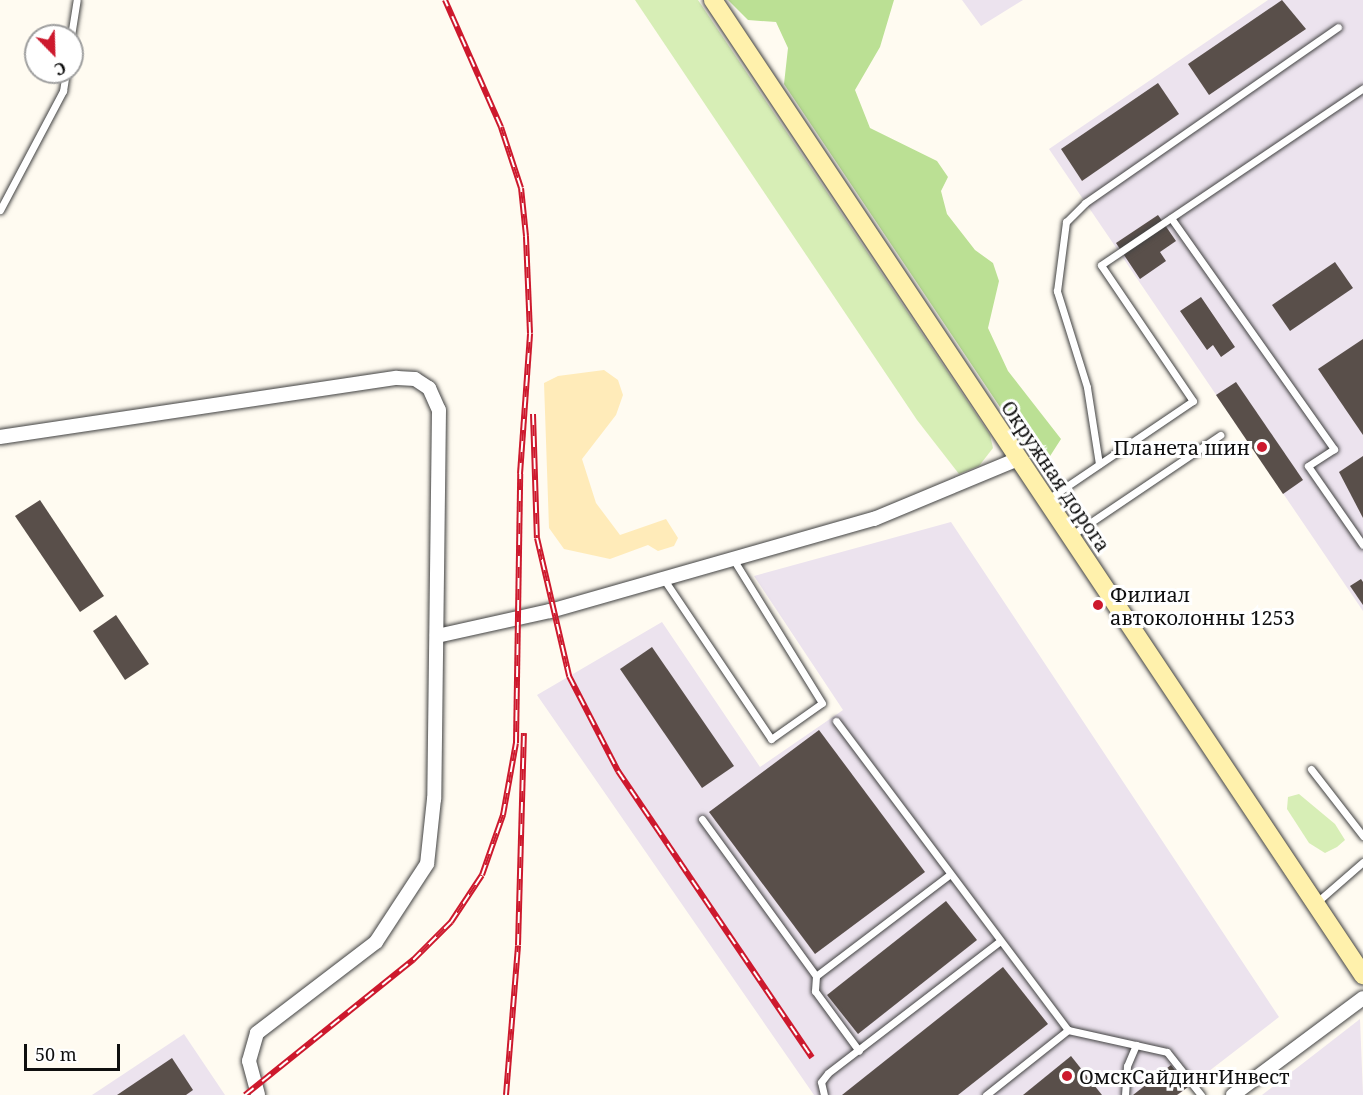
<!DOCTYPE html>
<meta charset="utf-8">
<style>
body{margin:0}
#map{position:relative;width:1363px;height:1095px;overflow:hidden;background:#fffbf1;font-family:"Noto Serif",serif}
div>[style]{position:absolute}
.industrial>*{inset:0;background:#ece3ee}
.green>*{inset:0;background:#d7eeb6}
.forest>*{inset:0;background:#bbe094}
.sand>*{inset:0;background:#ffebb9}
.building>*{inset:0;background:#594f4a}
.roads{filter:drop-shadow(0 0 2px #424242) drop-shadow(0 0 2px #424242)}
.lane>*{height:7px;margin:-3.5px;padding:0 3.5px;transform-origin:3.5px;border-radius:3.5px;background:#fff}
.street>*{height:14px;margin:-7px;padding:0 7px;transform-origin:7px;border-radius:7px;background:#fff}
.secondary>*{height:18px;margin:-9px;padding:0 9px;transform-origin:9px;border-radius:9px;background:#fff1ac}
.rail>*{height:6px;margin-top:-3px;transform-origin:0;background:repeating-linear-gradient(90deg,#fff 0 11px,#cd192d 0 22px);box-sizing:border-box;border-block:2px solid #cd192d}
.dots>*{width:16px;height:16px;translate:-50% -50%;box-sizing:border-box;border:3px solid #fff;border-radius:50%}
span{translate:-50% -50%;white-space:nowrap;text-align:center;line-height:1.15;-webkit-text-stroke:6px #fff;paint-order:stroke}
.poi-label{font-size:20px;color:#0f0f0f}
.right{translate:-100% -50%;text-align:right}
.left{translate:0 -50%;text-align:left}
.street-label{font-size:20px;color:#0f0f0f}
.north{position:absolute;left:24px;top:24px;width:60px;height:60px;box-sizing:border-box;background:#fff;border:2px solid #9f9f9f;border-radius:50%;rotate:157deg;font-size:16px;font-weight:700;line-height:24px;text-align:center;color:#0f0f0f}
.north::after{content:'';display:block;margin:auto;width:21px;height:27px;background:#cd192d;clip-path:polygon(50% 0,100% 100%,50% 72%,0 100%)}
.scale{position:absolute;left:24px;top:1044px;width:96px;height:27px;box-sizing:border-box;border:3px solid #0f0f0f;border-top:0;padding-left:8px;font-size:18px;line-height:21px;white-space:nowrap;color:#0f0f0f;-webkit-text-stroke:4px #fff;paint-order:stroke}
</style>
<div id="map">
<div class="industrial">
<div style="clip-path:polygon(962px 0,1023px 0,981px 26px)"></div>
<div style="clip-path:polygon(1268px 0,1363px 0,1363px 611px,1049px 149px)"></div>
<div style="clip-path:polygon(951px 522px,1279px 1017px,1178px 1095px,814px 1095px,537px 695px,662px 622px,760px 767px,843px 710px,754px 576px)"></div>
<div style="clip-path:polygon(1360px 1019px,1363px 1095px,1262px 1095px)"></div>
<div style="clip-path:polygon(184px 1034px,225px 1095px,92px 1095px)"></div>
</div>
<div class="green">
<div style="clip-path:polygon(635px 0,698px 0,990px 435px,993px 448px,979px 466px,959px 474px,917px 420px)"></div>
<div style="clip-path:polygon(1299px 794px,1335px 824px,1345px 840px,1337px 847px,1325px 853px,1309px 843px,1287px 809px,1288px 797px)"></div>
</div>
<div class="forest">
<div style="clip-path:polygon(728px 0,894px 0,880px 47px,855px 90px,870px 128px,937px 161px,948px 177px,941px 191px,947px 214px,975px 250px,993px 263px,999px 281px,988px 328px,1008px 371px,1061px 439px,1045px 464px,1030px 452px,784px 84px,788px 48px,776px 22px,748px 20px)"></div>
</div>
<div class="sand">
<div style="clip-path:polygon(604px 370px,618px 380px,623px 395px,616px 415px,582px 459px,596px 503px,620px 535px,666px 519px,678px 538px,674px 546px,658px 551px,648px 545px,610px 559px,564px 549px,549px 528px,544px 383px,558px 376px)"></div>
</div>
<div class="building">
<div style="clip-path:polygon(1282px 0,1306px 29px,1209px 95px,1188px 64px)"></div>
<div style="clip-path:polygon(1158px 83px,1179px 114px,1082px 181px,1061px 149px)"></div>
<div style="clip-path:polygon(1158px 215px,1176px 241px,1160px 252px,1166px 261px,1140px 279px,1116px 243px)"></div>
<div style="clip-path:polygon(1335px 262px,1353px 288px,1290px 331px,1272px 305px)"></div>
<div style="clip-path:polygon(1201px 297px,1235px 347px,1221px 357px,1213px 345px,1207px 350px,1180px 311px)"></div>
<div style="clip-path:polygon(1363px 339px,1363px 435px,1318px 369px)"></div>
<div style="clip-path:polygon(1236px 382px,1303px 480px,1283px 494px,1216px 395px)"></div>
<div style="clip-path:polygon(1363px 456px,1363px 518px,1339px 472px)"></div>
<div style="clip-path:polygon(40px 500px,104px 596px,80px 612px,15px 516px)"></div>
<div style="clip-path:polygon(1361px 579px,1363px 582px,1363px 605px,1350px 586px)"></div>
<div style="clip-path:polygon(116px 615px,149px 664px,125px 680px,93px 631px)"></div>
<div style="clip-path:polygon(652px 647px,734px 766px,702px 788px,620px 669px)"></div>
<div style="clip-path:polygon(819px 730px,925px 872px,815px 954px,709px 812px)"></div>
<div style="clip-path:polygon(946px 901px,977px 940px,858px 1034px,827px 995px)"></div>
<div style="clip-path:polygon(1003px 967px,1048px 1024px,958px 1095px,842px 1095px)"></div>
<div style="clip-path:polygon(1071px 1056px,1102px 1095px,1023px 1095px)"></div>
<div style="clip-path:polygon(172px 1058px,193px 1090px,186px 1095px,117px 1095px)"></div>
<div style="clip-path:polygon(1171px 1065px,1188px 1087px,1177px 1095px,1133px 1095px)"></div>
</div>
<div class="roads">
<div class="lane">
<div style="left:71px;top:36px;width:36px;rotate:-81deg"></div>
<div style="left:0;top:210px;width:135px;rotate:-62.1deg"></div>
<div style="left:63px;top:91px;width:19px;rotate:-81deg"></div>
<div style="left:1171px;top:218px;width:283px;rotate:54.8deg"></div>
<div style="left:1334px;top:449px;width:31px;rotate:147deg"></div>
<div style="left:1308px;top:466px;width:96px;rotate:55.2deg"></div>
<div style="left:1099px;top:464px;width:78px;rotate:-98.9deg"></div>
<div style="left:1087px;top:387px;width:101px;rotate:-107.4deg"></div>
<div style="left:1057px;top:291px;width:70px;rotate:-82.6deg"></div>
<div style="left:1066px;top:222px;width:27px;rotate:-45deg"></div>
<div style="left:1085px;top:203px;width:308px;rotate:-34.8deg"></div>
<div style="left:1048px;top:499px;width:175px;rotate:-34.1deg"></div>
<div style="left:1193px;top:401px;width:164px;rotate:-124.1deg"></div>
<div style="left:1101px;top:265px;width:316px;rotate:-34deg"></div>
<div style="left:1072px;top:535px;width:179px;rotate:-34deg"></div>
<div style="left:663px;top:578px;width:194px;rotate:56.1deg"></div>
<div style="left:771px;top:739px;width:62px;rotate:-35.2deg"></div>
<div style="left:822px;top:703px;width:169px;rotate:-121.7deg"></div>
<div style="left:836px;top:721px;width:386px;rotate:53.1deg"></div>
<div style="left:1311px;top:769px;width:85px;rotate:52.2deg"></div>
<div style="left:702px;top:819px;width:194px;rotate:54deg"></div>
<div style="left:816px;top:976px;width:167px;rotate:-37.2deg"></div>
<div style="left:1317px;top:902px;width:61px;rotate:-41deg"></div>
<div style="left:816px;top:976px;width:15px;rotate:94deg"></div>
<div style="left:815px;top:991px;width:74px;rotate:53.7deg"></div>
<div style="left:824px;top:1095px;width:13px;rotate:-103deg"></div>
<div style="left:821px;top:1082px;width:11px;rotate:-52deg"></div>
<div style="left:828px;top:1073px;width:215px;rotate:-37.5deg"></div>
<div style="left:986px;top:1095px;width:105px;rotate:-38.4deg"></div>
<div style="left:1068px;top:1030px;width:101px;rotate:12.5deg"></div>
<div style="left:1167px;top:1052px;width:55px;rotate:51.7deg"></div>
<div style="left:1125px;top:1095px;width:29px;rotate:-86deg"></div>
<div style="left:1127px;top:1066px;width:23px;rotate:-67deg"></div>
</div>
<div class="street">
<div style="left:0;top:437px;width:401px;rotate:-8.5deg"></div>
<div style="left:397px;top:378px;width:18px;rotate:3deg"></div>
<div style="left:415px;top:379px;width:17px;rotate:33deg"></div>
<div style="left:429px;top:388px;width:24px;rotate:66deg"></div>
<div style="left:439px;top:410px;width:389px;rotate:90.7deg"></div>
<div style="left:434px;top:799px;width:65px;rotate:96.1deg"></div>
<div style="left:427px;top:864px;width:93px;rotate:123.2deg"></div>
<div style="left:376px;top:942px;width:150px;rotate:142.6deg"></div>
<div style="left:257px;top:1033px;width:29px;rotate:106deg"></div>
<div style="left:249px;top:1061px;width:35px;rotate:75deg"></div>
<div style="left:437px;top:636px;width:116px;rotate:-12.5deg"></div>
<div style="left:550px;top:611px;width:337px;rotate:-15.9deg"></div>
<div style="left:874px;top:519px;width:156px;rotate:-22.6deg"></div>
<div style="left:1233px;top:1095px;width:162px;rotate:-36.7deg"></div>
</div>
<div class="secondary">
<div style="left:713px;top:0;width:1172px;rotate:56.31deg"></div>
</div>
</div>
<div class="rail">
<div style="left:533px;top:414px;width:124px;rotate:88.2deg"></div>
<div style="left:537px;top:538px;width:142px;rotate:76.9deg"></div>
<div style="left:569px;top:676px;width:107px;rotate:62.7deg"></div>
<div style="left:618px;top:771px;width:346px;rotate:55.9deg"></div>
<div style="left:245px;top:1095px;width:216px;rotate:-38.8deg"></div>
<div style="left:413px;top:960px;width:54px;rotate:-45deg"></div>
<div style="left:451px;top:922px;width:56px;rotate:-56.6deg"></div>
<div style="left:482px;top:875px;width:64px;rotate:-70.7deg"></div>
<div style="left:503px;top:815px;width:73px;rotate:-79.8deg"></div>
<div style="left:516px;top:743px;width:269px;rotate:-89.1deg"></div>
<div style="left:520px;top:474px;width:141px;rotate:-85.9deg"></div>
<div style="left:530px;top:333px;width:97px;rotate:-92.4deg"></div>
<div style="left:526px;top:236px;width:48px;rotate:-95.9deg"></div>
<div style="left:521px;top:188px;width:64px;rotate:-108.2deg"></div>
<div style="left:501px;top:127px;width:139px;rotate:-113.8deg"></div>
<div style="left:506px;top:1095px;width:150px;rotate:-85.4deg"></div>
<div style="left:518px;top:945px;width:212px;rotate:-88.4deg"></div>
</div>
<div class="dots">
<div style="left:1262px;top:447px;background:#cd192d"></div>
<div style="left:1098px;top:605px;background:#cd192d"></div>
<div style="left:1067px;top:1076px;background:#cd192d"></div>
</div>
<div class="poi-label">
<span class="right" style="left:1250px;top:447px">Планета шин</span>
<span class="left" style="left:1110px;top:606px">Филиал<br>автоколонны 1253</span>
<span class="left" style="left:1079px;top:1076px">ОмскСайдингИнвест</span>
</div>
<div class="street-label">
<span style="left:1056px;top:476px;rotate:56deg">Окружная дорога</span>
</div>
<div class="north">С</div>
<div class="scale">50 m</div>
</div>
